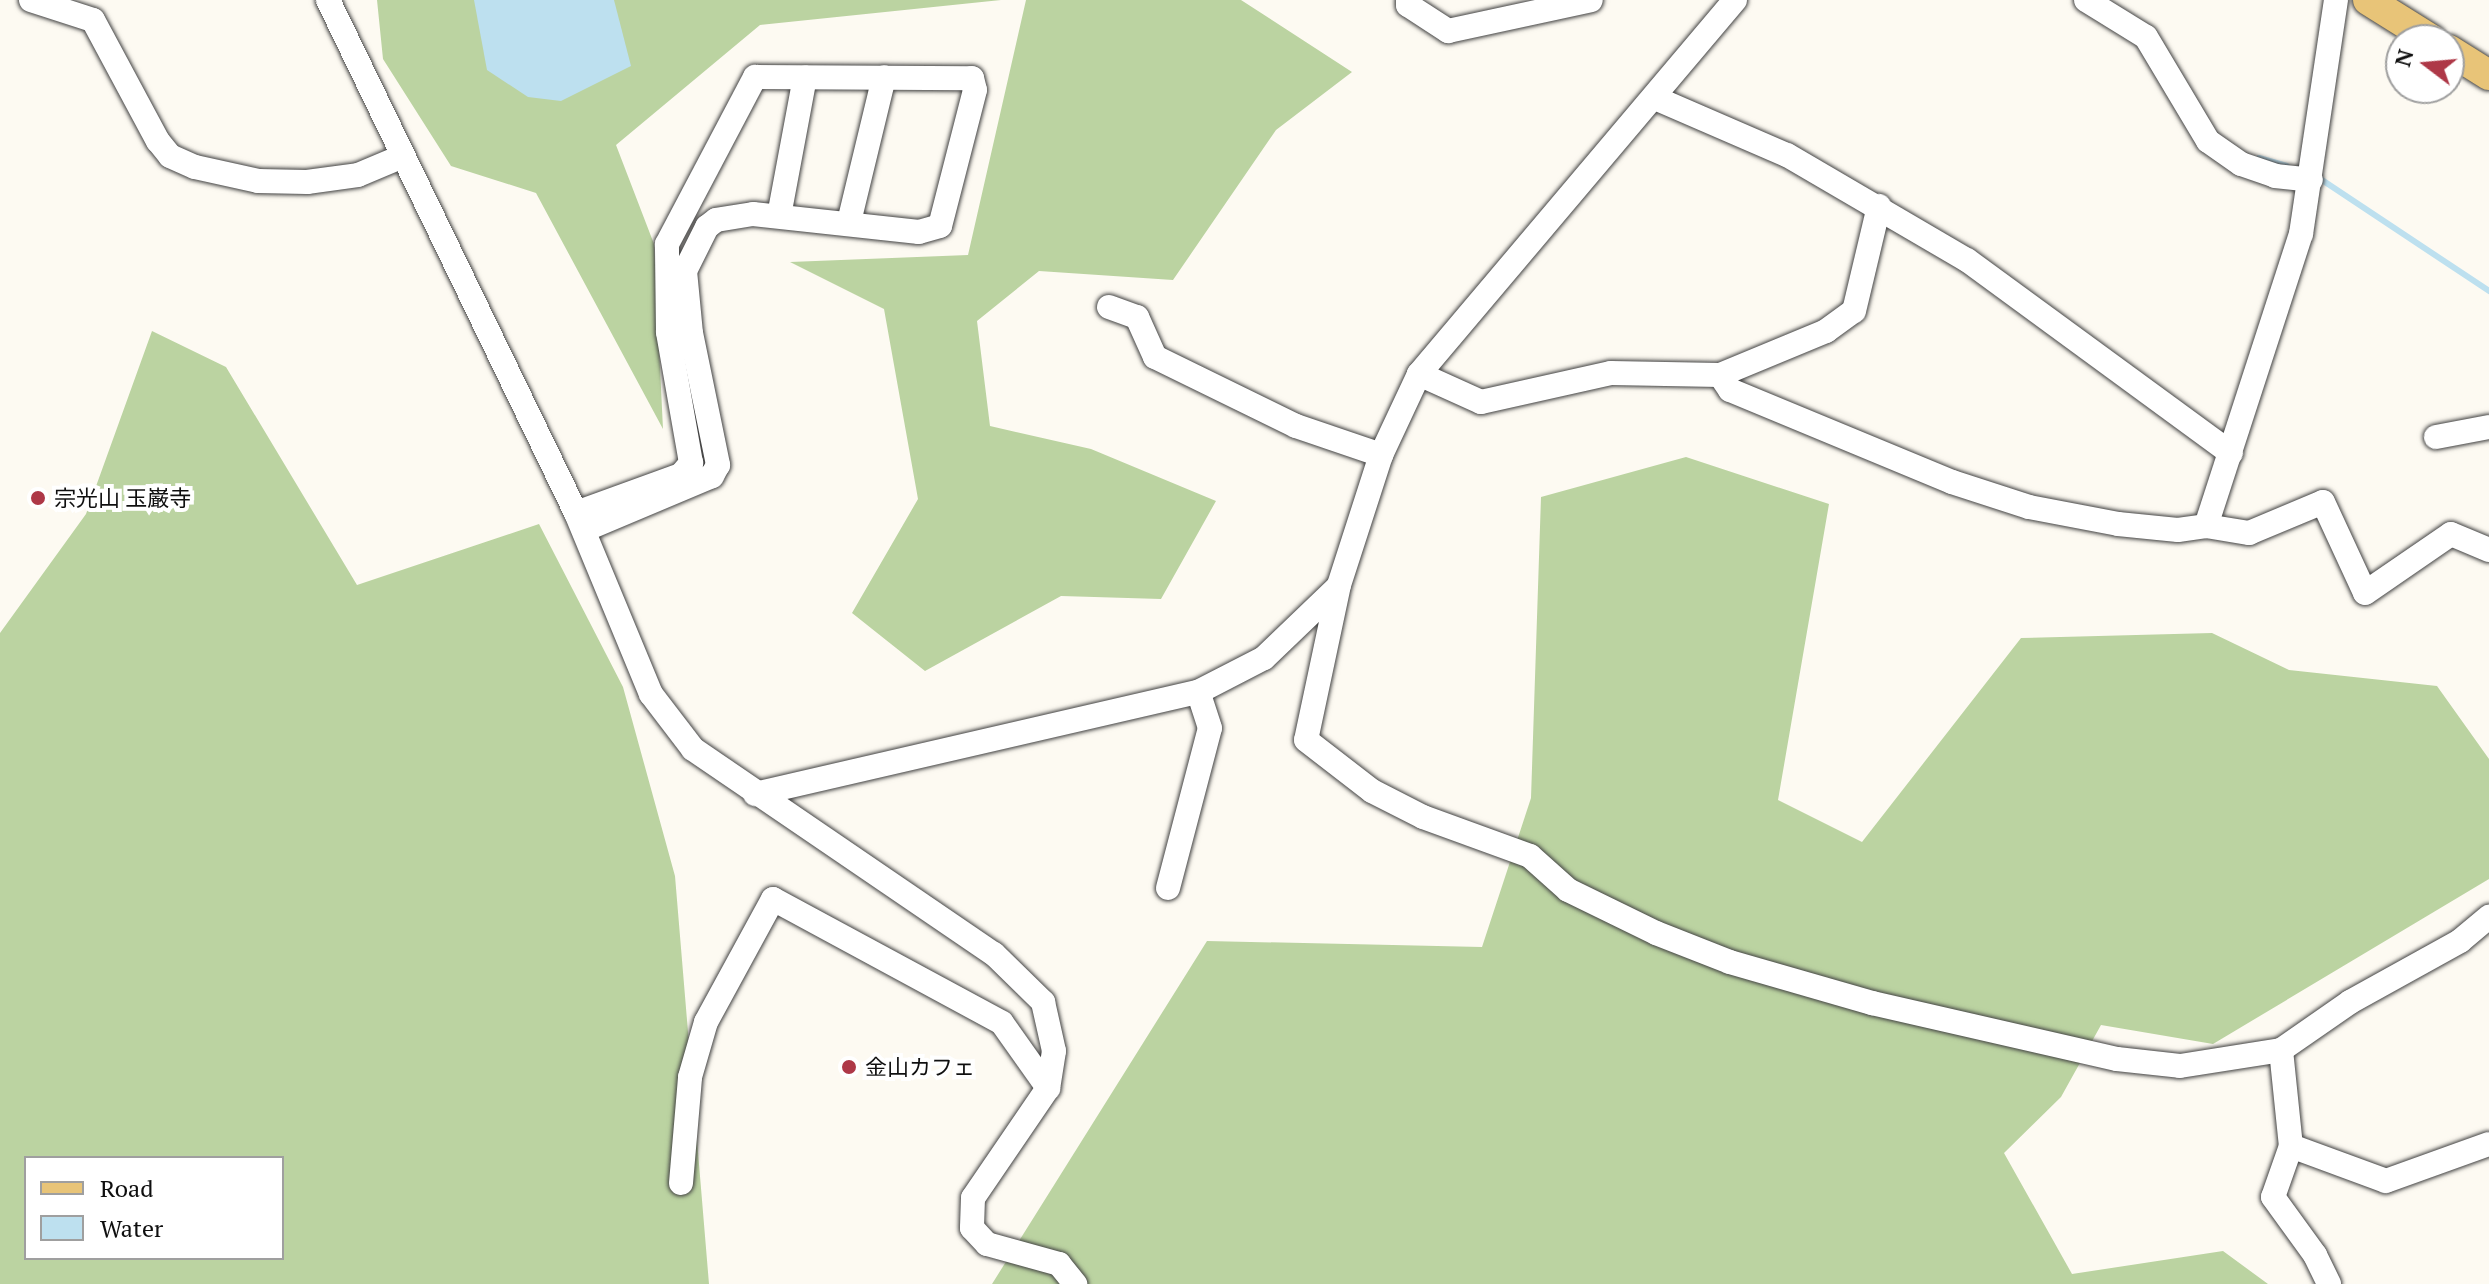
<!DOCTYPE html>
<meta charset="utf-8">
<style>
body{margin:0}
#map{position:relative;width:2489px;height:1284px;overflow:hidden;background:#fdfaf2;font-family:"PT Serif","Noto Sans JP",serif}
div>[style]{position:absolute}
.forest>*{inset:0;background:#bbd3a1}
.water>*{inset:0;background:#bde0ef}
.stream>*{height:6px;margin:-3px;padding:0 3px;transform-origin:3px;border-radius:3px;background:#bde0ef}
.roads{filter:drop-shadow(0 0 2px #424242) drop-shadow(0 0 2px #424242)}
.minor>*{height:24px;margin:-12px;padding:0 12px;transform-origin:12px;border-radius:12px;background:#fff}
.major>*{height:30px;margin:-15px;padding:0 15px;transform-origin:15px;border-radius:15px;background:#e8c478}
.dots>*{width:22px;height:22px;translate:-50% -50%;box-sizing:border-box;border:4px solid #fff;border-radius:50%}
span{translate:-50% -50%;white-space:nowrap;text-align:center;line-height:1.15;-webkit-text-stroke:8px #fff;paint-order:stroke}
.poi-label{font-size:22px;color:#0f0f0f}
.left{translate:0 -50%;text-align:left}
.legend{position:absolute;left:24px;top:1156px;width:260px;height:104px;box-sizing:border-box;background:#fff;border:2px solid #9f9f9f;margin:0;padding:10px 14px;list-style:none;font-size:24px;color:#0f0f0f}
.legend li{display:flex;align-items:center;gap:16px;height:40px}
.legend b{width:40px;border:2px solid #9f9f9f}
.north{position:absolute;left:2385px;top:24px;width:80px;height:80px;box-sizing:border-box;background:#fff;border:2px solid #9f9f9f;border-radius:50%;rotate:286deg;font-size:22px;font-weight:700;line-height:32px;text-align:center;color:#0f0f0f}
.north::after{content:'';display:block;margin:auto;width:28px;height:36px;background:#ae3847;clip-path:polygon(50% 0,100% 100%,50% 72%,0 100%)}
</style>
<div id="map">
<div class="forest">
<div style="clip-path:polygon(377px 0,1001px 0,760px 25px,616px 145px,654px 244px,663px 429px,536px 193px,451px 166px,383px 59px)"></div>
<div style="clip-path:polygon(1026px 0,1241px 0,1352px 72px,1276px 130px,1173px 280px,1039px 271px,977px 321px,990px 426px,1091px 449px,1216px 501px,1161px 599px,1061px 596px,925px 671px,852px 613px,918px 499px,884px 309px,790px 262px,968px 255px)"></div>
<div style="clip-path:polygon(evenodd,152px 331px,226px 367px,357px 585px,539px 524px,623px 687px,675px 876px,709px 1284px,0 1284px,0 633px,86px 514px,152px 331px,26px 1158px,282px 1158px,282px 1258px,26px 1258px,26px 1158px)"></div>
<div style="clip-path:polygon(1686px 457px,1829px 504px,1778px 800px,1862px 842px,2021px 638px,2212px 633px,2289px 670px,2437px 686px,2489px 759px,2489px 879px,2213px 1044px,2101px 1025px,2061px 1097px,2004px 1153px,2072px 1274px,2223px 1251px,2268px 1284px,992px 1284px,1207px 941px,1482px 947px,1531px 798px,1541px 497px)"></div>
</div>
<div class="water">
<div style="clip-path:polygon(474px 0,614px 0,631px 66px,561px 101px,528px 97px,487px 70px)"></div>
</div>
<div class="stream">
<div style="left:2259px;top:158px;width:29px;rotate:16deg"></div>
<div style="left:2316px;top:176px;width:208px;rotate:33.6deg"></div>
</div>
<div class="roads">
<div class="minor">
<div style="left:31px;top:0;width:65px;rotate:17.9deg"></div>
<div style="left:93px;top:20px;width:137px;rotate:61.8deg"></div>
<div style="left:158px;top:141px;width:19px;rotate:51deg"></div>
<div style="left:170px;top:156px;width:27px;rotate:24deg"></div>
<div style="left:195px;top:167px;width:65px;rotate:12.5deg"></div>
<div style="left:258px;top:181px;width:49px;rotate:1.2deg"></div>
<div style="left:307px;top:182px;width:51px;rotate:-7.8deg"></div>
<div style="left:358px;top:175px;width:49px;rotate:-22.9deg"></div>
<div style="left:328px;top:0;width:570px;rotate:64.2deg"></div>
<div style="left:576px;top:513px;width:196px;rotate:67.5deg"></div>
<div style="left:651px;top:694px;width:69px;rotate:52.6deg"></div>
<div style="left:693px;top:749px;width:364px;rotate:34.3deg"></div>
<div style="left:994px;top:954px;width:69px;rotate:44.4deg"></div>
<div style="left:1043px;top:1002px;width:50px;rotate:77.3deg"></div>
<div style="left:1054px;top:1051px;width:37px;rotate:99deg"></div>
<div style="left:1048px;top:1088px;width:133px;rotate:124.3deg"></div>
<div style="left:973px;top:1198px;width:30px;rotate:92deg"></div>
<div style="left:972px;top:1228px;width:22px;rotate:47deg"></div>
<div style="left:987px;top:1244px;width:75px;rotate:15.5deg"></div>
<div style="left:1059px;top:1264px;width:26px;rotate:51deg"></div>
<div style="left:1408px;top:0;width:5px;rotate:90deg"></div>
<div style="left:1408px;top:5px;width:48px;rotate:33deg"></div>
<div style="left:1448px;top:31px;width:146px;rotate:-12.2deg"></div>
<div style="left:1735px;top:0;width:490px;rotate:130.2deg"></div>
<div style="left:1419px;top:374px;width:89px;rotate:115.1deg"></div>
<div style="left:1381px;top:455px;width:137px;rotate:107.9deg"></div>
<div style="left:1339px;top:585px;width:158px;rotate:102deg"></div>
<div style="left:1306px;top:740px;width:83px;rotate:37.7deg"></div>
<div style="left:1372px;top:791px;width:57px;rotate:27deg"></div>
<div style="left:1423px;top:817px;width:114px;rotate:20deg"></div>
<div style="left:1530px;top:856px;width:51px;rotate:41.8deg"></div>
<div style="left:1568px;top:890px;width:98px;rotate:26deg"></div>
<div style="left:1656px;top:933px;width:79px;rotate:21.4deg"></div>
<div style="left:1730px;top:962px;width:148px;rotate:16.1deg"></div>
<div style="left:1872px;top:1003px;width:251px;rotate:12.9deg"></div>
<div style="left:2117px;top:1059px;width:63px;rotate:6.3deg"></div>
<div style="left:2180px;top:1066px;width:102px;rotate:-9deg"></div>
<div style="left:2281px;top:1050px;width:84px;rotate:-34.8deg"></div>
<div style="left:2350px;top:1002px;width:126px;rotate:-29deg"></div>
<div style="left:2460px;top:941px;width:38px;rotate:-40deg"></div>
<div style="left:2086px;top:0;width:70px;rotate:31.7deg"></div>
<div style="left:2146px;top:37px;width:121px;rotate:59.2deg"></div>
<div style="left:2208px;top:141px;width:40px;rotate:34.9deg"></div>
<div style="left:2241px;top:164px;width:36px;rotate:19deg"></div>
<div style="left:2275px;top:176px;width:36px;rotate:6deg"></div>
<div style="left:1655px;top:98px;width:144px;rotate:23.4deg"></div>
<div style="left:1787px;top:155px;width:208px;rotate:30.3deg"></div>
<div style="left:1967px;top:260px;width:327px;rotate:36.2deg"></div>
<div style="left:779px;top:216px;width:141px;rotate:-79.4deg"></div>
<div style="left:849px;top:222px;width:149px;rotate:-76.4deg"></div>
<div style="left:1109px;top:307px;width:30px;rotate:20deg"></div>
<div style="left:1137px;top:317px;width:44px;rotate:65.8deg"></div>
<div style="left:1155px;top:357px;width:157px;rotate:26.1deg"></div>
<div style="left:1296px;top:426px;width:90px;rotate:18.8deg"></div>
<div style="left:1419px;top:374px;width:68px;rotate:24.3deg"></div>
<div style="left:1481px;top:402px;width:133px;rotate:-12.6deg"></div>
<div style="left:1611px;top:373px;width:109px;rotate:1.1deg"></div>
<div style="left:1720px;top:375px;width:18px;rotate:56deg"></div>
<div style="left:1730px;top:390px;width:240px;rotate:22.5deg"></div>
<div style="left:1952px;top:482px;width:81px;rotate:18deg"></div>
<div style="left:2029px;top:507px;width:91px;rotate:10.8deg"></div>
<div style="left:2118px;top:524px;width:60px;rotate:5.7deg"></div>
<div style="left:2178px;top:530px;width:28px;rotate:-8deg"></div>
<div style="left:2206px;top:526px;width:44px;rotate:9.2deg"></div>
<div style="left:2249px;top:533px;width:80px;rotate:-22.7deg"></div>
<div style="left:2323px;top:502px;width:100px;rotate:65.2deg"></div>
<div style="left:2365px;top:593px;width:104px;rotate:-34.5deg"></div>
<div style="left:2451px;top:534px;width:41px;rotate:22.8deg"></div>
<div style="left:1720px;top:375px;width:115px;rotate:-22.5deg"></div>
<div style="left:1826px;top:331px;width:34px;rotate:-36deg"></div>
<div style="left:1854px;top:311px;width:108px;rotate:-76.6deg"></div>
<div style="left:2436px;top:437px;width:54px;rotate:-10.7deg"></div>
<div style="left:576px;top:513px;width:112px;rotate:-19.9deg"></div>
<div style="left:681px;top:475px;width:16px;rotate:-50deg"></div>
<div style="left:691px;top:463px;width:133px;rotate:-100deg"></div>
<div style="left:668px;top:332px;width:88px;rotate:-90.7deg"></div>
<div style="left:667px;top:244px;width:189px;rotate:-62.2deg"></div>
<div style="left:755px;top:77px;width:217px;rotate:0.3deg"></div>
<div style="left:972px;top:78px;width:12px;rotate:76deg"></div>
<div style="left:975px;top:90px;width:140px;rotate:104.4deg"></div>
<div style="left:940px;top:226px;width:22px;rotate:164deg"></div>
<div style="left:919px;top:232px;width:167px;rotate:-173.8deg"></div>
<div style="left:753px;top:214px;width:37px;rotate:171deg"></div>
<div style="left:716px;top:220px;width:11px;rotate:142deg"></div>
<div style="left:707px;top:227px;width:49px;rotate:116.6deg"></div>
<div style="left:685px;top:271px;width:62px;rotate:84.5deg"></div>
<div style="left:691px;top:333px;width:135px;rotate:78.4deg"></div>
<div style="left:718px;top:465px;width:13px;rotate:119deg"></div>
<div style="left:712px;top:476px;width:139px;rotate:157.1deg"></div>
<div style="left:2206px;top:526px;width:307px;rotate:-72deg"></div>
<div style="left:2301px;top:234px;width:237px;rotate:-81.5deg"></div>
<div style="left:755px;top:794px;width:455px;rotate:-13deg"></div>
<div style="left:1198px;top:692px;width:74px;rotate:-27.3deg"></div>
<div style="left:1264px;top:658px;width:100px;rotate:-43.8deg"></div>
<div style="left:1168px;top:888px;width:165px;rotate:-75.3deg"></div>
<div style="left:1210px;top:728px;width:38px;rotate:-108deg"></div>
<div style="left:2281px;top:1050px;width:97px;rotate:84.1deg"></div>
<div style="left:2291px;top:1146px;width:54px;rotate:109.4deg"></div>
<div style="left:2273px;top:1197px;width:72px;rotate:54.1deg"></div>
<div style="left:2315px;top:1255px;width:32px;rotate:64deg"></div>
<div style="left:2291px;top:1146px;width:101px;rotate:20.2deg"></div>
<div style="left:2386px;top:1181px;width:109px;rotate:-19.8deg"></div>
<div style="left:681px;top:1183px;width:106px;rotate:-85.1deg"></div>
<div style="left:690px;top:1077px;width:57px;rotate:-73.8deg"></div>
<div style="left:706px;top:1022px;width:140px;rotate:-61.4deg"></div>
<div style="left:773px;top:899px;width:260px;rotate:28.4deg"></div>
<div style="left:1002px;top:1023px;width:80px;rotate:54.7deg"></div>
</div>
<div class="major">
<div style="left:2368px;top:0;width:75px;rotate:32deg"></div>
<div style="left:2449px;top:50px;width:47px;rotate:32deg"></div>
</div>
</div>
<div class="dots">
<div style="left:38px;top:498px;background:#ae3847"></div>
<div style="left:849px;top:1067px;background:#ae3847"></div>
</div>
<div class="poi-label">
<span class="left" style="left:54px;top:498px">宗光山 玉巌寺</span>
<span class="left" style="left:865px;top:1067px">金山カフェ</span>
</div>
<ul class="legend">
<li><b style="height:10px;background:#e8c478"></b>Road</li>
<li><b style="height:22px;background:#bde0ef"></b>Water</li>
</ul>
<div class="north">N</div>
</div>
